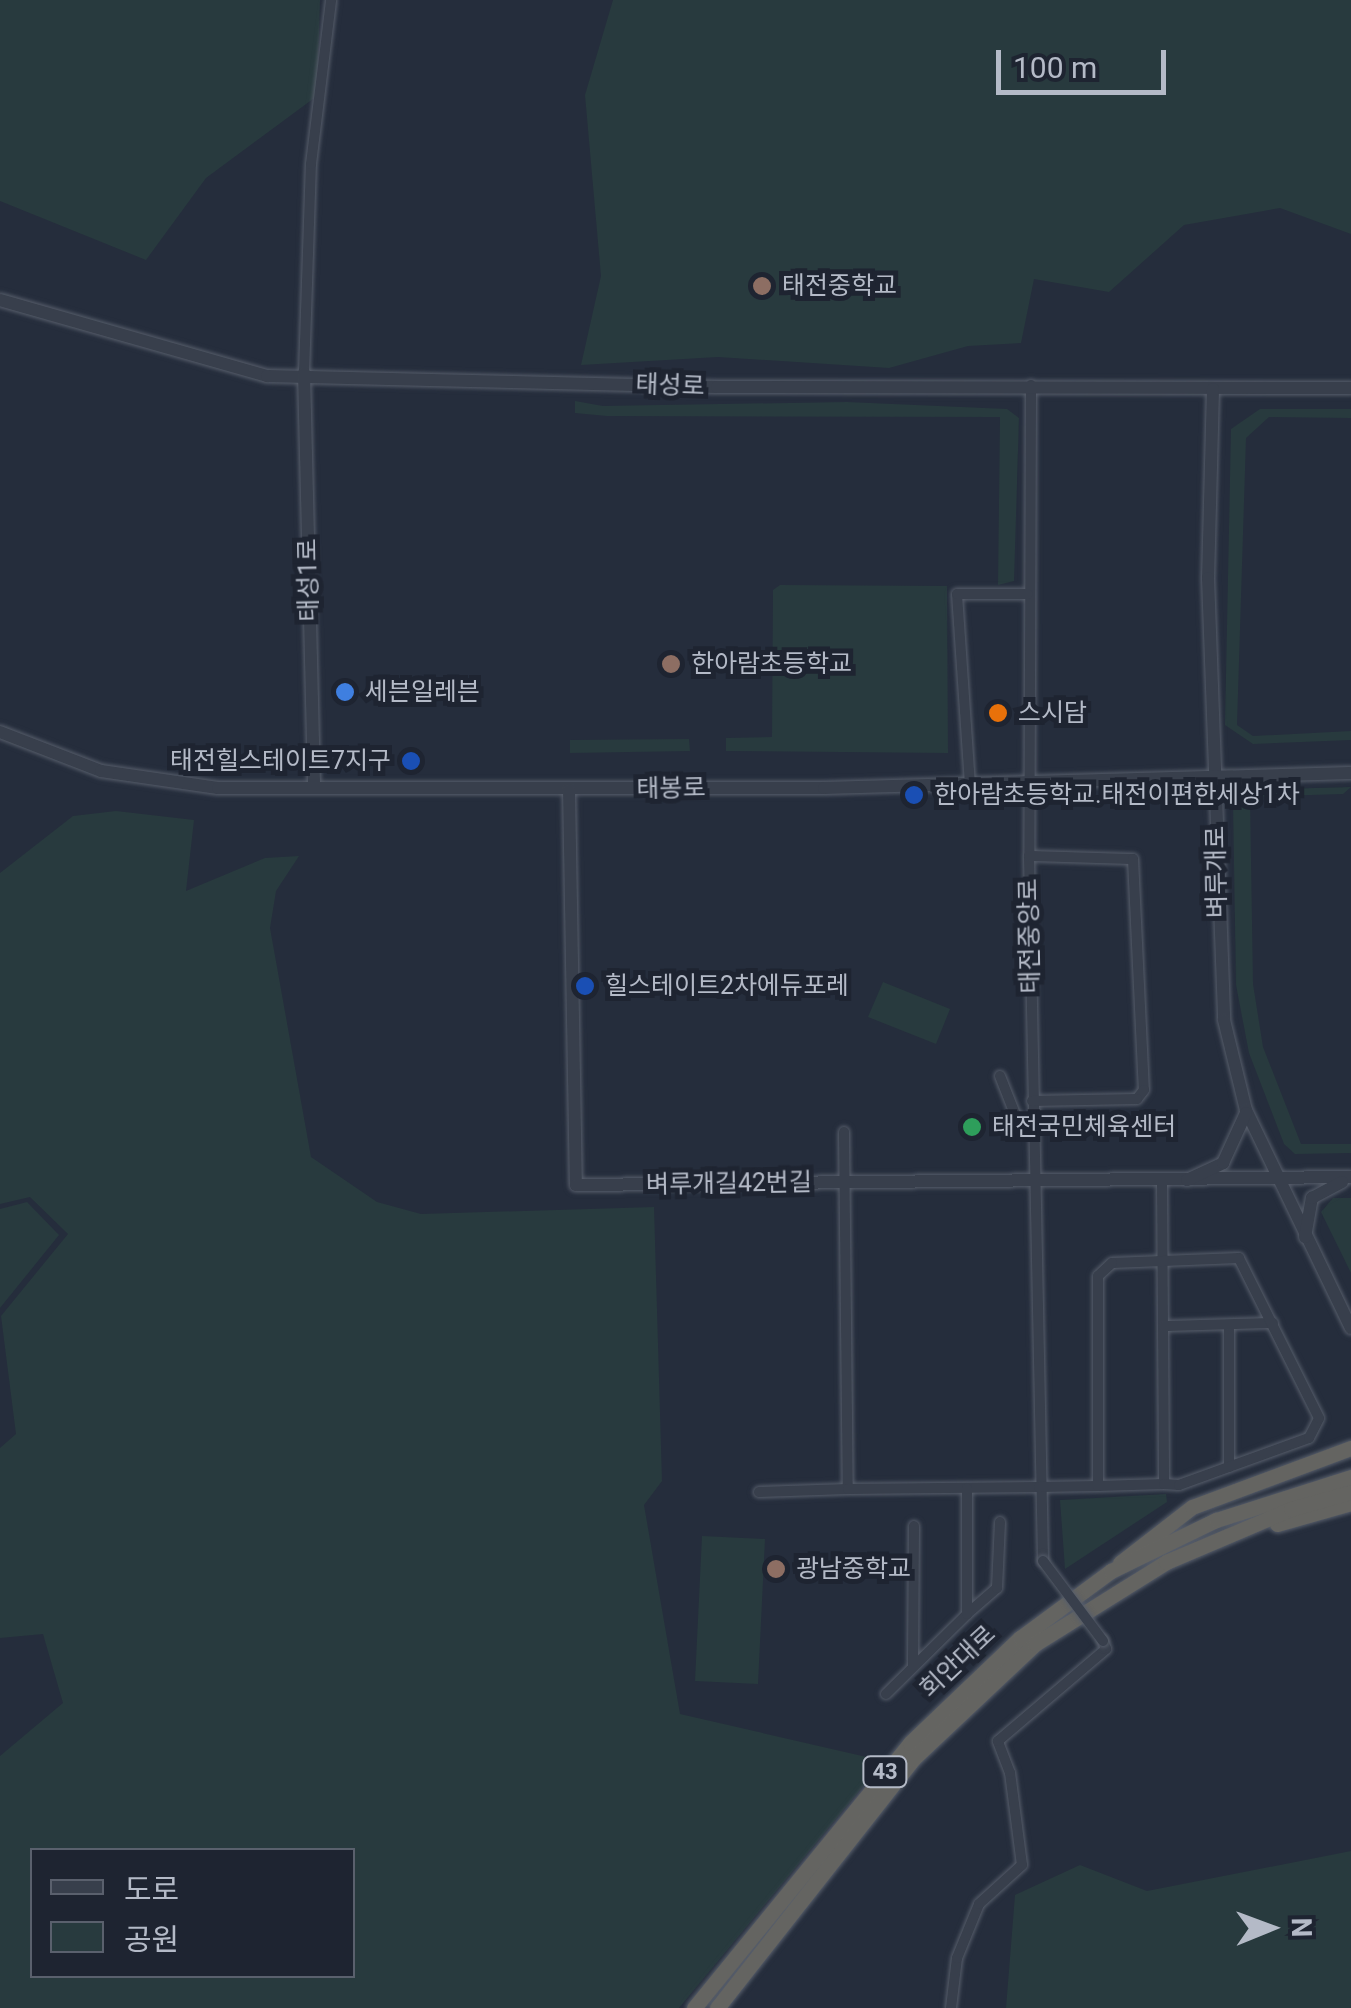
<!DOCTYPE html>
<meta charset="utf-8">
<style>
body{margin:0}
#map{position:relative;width:1351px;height:2008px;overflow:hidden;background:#252d3c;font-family:Roboto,"Noto Sans KR",sans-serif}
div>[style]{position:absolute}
.green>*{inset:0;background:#283a3e}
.roads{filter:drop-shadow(0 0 2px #565d6a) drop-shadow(0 0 2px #565d6a)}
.minor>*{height:10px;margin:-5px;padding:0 5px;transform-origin:5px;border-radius:5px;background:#383f4c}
.tertiary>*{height:12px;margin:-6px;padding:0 6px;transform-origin:6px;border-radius:6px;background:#383f4c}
.trunk>*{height:15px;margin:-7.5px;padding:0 7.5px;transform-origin:7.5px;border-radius:7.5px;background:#646461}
.bridges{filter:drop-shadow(0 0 2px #565d6a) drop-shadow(0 0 2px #565d6a)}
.minor-bridge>*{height:10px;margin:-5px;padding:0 5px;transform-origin:5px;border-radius:5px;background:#383f4c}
.dots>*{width:28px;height:28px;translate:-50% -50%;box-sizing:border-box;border:5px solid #1e2431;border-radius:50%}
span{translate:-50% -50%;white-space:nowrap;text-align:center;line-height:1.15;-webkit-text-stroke:10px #1e2431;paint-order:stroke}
.shield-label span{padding:2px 8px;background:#1e2431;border:2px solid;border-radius:8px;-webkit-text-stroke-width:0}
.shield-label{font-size:22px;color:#b4bac7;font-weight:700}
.poi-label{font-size:25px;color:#b4bac7}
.left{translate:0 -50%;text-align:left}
.right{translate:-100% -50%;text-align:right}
.street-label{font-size:25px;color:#b4bac7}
.legend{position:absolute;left:30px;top:1848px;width:325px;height:130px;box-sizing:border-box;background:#1e2431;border:2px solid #5a606d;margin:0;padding:12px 18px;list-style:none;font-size:30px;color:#b4bac7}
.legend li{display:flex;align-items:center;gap:20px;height:50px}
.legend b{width:50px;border:2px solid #5a606d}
.north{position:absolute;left:1221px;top:1878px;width:100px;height:100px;-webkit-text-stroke:8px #1e2431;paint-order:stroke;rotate:89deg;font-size:28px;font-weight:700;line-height:40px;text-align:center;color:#b4bac7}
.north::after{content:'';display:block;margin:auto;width:35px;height:45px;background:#b4bac7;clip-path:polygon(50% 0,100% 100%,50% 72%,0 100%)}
.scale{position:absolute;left:996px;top:50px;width:170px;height:45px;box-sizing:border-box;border:5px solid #b4bac7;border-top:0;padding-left:12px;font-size:30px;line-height:35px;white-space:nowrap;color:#b4bac7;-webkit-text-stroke:8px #1e2431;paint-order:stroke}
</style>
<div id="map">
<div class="green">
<div style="clip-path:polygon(0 0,320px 0,317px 96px,206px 178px,146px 260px,0 201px)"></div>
<div style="clip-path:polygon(613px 0,1351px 0,1351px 234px,1280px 208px,1184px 225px,1109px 292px,1034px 279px,1021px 343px,968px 346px,889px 368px,718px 357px,581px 365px,601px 276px,585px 95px)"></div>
<div style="clip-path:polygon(575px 401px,603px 406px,847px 402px,1007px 409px,1019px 418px,1014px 581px,998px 585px,1000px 417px,607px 416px,575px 413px)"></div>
<div style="clip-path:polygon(1260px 409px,1351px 409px,1351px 418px,1269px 417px,1246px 438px,1237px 725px,1253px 736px,1351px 731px,1351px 740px,1253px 744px,1225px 725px,1231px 429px)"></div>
<div style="clip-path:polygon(780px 585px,947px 586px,948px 753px,726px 751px,726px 738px,772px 737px,773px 590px)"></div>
<div style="clip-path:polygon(689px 739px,690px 751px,570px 753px,570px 740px)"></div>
<div style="clip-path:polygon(1351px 787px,1343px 794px,1250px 797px,1253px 984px,1263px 1047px,1301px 1144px,1351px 1144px,1351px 1153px,1295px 1154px,1284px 1144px,1249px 1053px,1236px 985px,1233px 803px,1243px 790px)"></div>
<div style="clip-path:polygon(evenodd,116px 811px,194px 820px,186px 891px,265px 858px,299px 856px,276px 891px,270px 928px,311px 1157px,377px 1202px,421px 1214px,654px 1207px,662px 1481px,644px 1505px,680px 1714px,884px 1761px,679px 2008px,0 2008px,0 1756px,63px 1703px,43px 1634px,0 1638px,0 1448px,16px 1434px,1px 1316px,68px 1234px,30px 1197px,0 1204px,0 873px,73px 816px,116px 811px,352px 1850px,352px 1976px,32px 1976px,32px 1850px,352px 1850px)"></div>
<div style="clip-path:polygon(883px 982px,950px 1009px,936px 1044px,868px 1017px)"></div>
<div style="clip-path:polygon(1333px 1198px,1351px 1198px,1351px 1273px,1321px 1212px)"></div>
<div style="clip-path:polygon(27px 1202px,59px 1235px,0 1308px,0 1209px)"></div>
<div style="clip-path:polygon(1166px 1494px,1167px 1502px,1065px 1569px,1060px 1500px)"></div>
<div style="clip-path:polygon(702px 1536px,765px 1539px,758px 1684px,695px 1681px)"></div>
<div style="clip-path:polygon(1351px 1851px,1351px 2008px,1006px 2008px,1015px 1895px,1080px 1865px,1147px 1891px)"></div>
</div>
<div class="roads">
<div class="minor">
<div style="left:304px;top:373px;width:209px;rotate:-88.1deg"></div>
<div style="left:311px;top:164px;width:165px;rotate:-83deg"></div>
<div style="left:1031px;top:385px;width:471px;rotate:90.2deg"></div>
<div style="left:1029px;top:856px;width:705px;rotate:88.86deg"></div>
<div style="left:970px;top:785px;width:191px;rotate:-93.9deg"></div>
<div style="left:957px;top:594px;width:71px"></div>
<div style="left:1029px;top:856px;width:104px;rotate:1.7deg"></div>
<div style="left:1133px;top:859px;width:231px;rotate:87.3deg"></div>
<div style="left:1144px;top:1090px;width:11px;rotate:128deg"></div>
<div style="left:1137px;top:1099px;width:105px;rotate:178.9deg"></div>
<div style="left:1000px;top:1076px;width:41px;rotate:68.5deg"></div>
<div style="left:1015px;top:1114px;width:23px;rotate:43deg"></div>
<div style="left:844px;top:1132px;width:357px;rotate:89.4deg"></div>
<div style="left:1162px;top:1183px;width:301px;rotate:89.6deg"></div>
<div style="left:1229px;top:1325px;width:142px;rotate:90deg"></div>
<div style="left:1164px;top:1326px;width:109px;rotate:-1.6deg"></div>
<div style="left:759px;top:1492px;width:89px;rotate:-1.9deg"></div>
<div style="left:848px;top:1489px;width:191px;rotate:-0.6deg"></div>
<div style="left:1039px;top:1487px;width:59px;rotate:-1deg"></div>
<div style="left:1098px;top:1486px;width:66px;rotate:-1.7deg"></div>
<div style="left:1164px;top:1484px;width:15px;rotate:4deg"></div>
<div style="left:1179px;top:1485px;width:138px;rotate:-19.9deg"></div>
<div style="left:1309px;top:1438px;width:22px;rotate:-63deg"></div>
<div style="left:1319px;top:1418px;width:179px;rotate:-116.6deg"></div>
<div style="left:1239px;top:1258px;width:127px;rotate:177.7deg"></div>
<div style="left:1112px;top:1263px;width:19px;rotate:137deg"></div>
<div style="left:1098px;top:1276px;width:210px;rotate:90deg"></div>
<div style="left:967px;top:1614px;width:40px;rotate:-41deg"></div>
<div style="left:997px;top:1588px;width:66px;rotate:-87.4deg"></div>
<div style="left:913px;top:1665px;width:139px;rotate:-89.6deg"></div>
<div style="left:886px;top:1694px;width:114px;rotate:-44.6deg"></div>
<div style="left:967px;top:1614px;width:126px;rotate:-90deg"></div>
<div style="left:951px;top:2008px;width:50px;rotate:-83.2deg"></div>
<div style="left:957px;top:1958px;width:58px;rotate:-67.8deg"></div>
<div style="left:979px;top:1904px;width:58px;rotate:-42.2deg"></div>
<div style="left:1022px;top:1865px;width:93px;rotate:-97.4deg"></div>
<div style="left:1010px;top:1773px;width:34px;rotate:-111deg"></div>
<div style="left:998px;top:1741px;width:142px;rotate:-40.4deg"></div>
<div style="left:1106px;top:1649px;width:9px;rotate:-111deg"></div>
</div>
<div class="tertiary">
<div style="left:0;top:300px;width:278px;rotate:15.9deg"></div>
<div style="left:267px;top:376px;width:450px;rotate:1.4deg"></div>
<div style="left:717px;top:387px;width:634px;rotate:0.09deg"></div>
<div style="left:304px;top:373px;width:413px;rotate:88.6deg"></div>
<div style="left:1213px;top:389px;width:189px;rotate:91.5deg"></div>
<div style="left:1208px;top:578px;width:442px;rotate:87.9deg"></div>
<div style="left:1224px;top:1020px;width:93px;rotate:76.3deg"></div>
<div style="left:1246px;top:1110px;width:242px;rotate:64.3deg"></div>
<div style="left:0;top:732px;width:108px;rotate:21.1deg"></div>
<div style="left:101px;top:771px;width:118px;rotate:8.3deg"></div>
<div style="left:218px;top:788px;width:606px"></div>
<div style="left:824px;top:788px;width:527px;rotate:-1.63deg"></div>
<div style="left:569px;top:790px;width:395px;rotate:89deg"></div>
<div style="left:576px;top:1185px;width:775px;rotate:-0.59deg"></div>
<div style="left:1187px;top:1180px;width:40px;rotate:-25deg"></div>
<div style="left:1223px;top:1163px;width:55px;rotate:-65.3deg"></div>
<div style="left:1305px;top:1237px;width:40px;rotate:-80deg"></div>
<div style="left:1312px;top:1198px;width:34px;rotate:-28deg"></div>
</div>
<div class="trunk">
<div style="left:1277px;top:1524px;width:77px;rotate:-15.8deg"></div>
<div style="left:1120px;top:1563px;width:91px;rotate:-37.9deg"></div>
<div style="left:1192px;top:1507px;width:170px;rotate:-20.4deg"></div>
<div style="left:694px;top:2008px;width:342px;rotate:-50.8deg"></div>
<div style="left:910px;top:1743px;width:152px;rotate:-43.7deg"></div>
<div style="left:1020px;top:1638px;width:113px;rotate:-36.4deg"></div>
<div style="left:1111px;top:1571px;width:117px;rotate:-25.9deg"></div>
<div style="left:1216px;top:1520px;width:142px;rotate:-17.7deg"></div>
<div style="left:717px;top:2008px;width:317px;rotate:-51.8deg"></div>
<div style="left:913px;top:1759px;width:168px;rotate:-43.3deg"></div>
<div style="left:1035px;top:1644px;width:155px;rotate:-32deg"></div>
<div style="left:1166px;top:1562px;width:136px;rotate:-23deg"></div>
<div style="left:1291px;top:1509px;width:62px;rotate:-15.8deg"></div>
</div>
</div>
<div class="bridges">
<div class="minor-bridge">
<div style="left:1043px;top:1561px;width:100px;rotate:53.1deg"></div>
</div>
</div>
<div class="dots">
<div style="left:762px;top:286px;background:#8d6e63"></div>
<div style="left:671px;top:664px;background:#8d6e63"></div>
<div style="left:345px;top:692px;background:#3f7fe0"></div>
<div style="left:998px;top:713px;background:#e8710a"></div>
<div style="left:411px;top:761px;background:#1a4fb4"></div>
<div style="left:914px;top:795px;background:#1a4fb4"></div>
<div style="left:585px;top:986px;background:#1a4fb4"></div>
<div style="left:972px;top:1127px;background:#2e9e5b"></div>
<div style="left:776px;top:1569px;background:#8d6e63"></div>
</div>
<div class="shield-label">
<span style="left:885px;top:1772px">43</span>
</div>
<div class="poi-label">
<span class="left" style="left:782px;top:286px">태전중학교</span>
<span class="left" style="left:691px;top:664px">한아람초등학교</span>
<span class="left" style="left:365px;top:692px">세븐일레븐</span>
<span class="left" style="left:1018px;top:713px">스시담</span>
<span class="right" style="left:391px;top:761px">태전힐스테이트7지구</span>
<span class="left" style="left:934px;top:795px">한아람초등학교.태전이편한세상1차</span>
<span class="left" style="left:605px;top:986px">힐스테이트2차에듀포레</span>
<span class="left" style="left:992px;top:1127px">태전국민체육센터</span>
<span class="left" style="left:796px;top:1569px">광남중학교</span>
</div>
<div class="street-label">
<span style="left:670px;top:386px;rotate:2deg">태성로</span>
<span style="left:309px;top:580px;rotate:-91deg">태성1로</span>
<span style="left:671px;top:789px;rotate:-1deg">태봉로</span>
<span style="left:1217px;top:872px;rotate:-91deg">벼루개로</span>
<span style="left:1030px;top:936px;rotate:-91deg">태전중앙로</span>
<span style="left:729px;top:1184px;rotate:-1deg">벼루개길42번길</span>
<span style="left:958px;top:1662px;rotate:-43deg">회안대로</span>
</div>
<ul class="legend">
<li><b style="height:12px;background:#383f4c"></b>도로</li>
<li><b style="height:28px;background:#283a3e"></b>공원</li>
</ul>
<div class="north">N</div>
<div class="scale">100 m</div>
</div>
